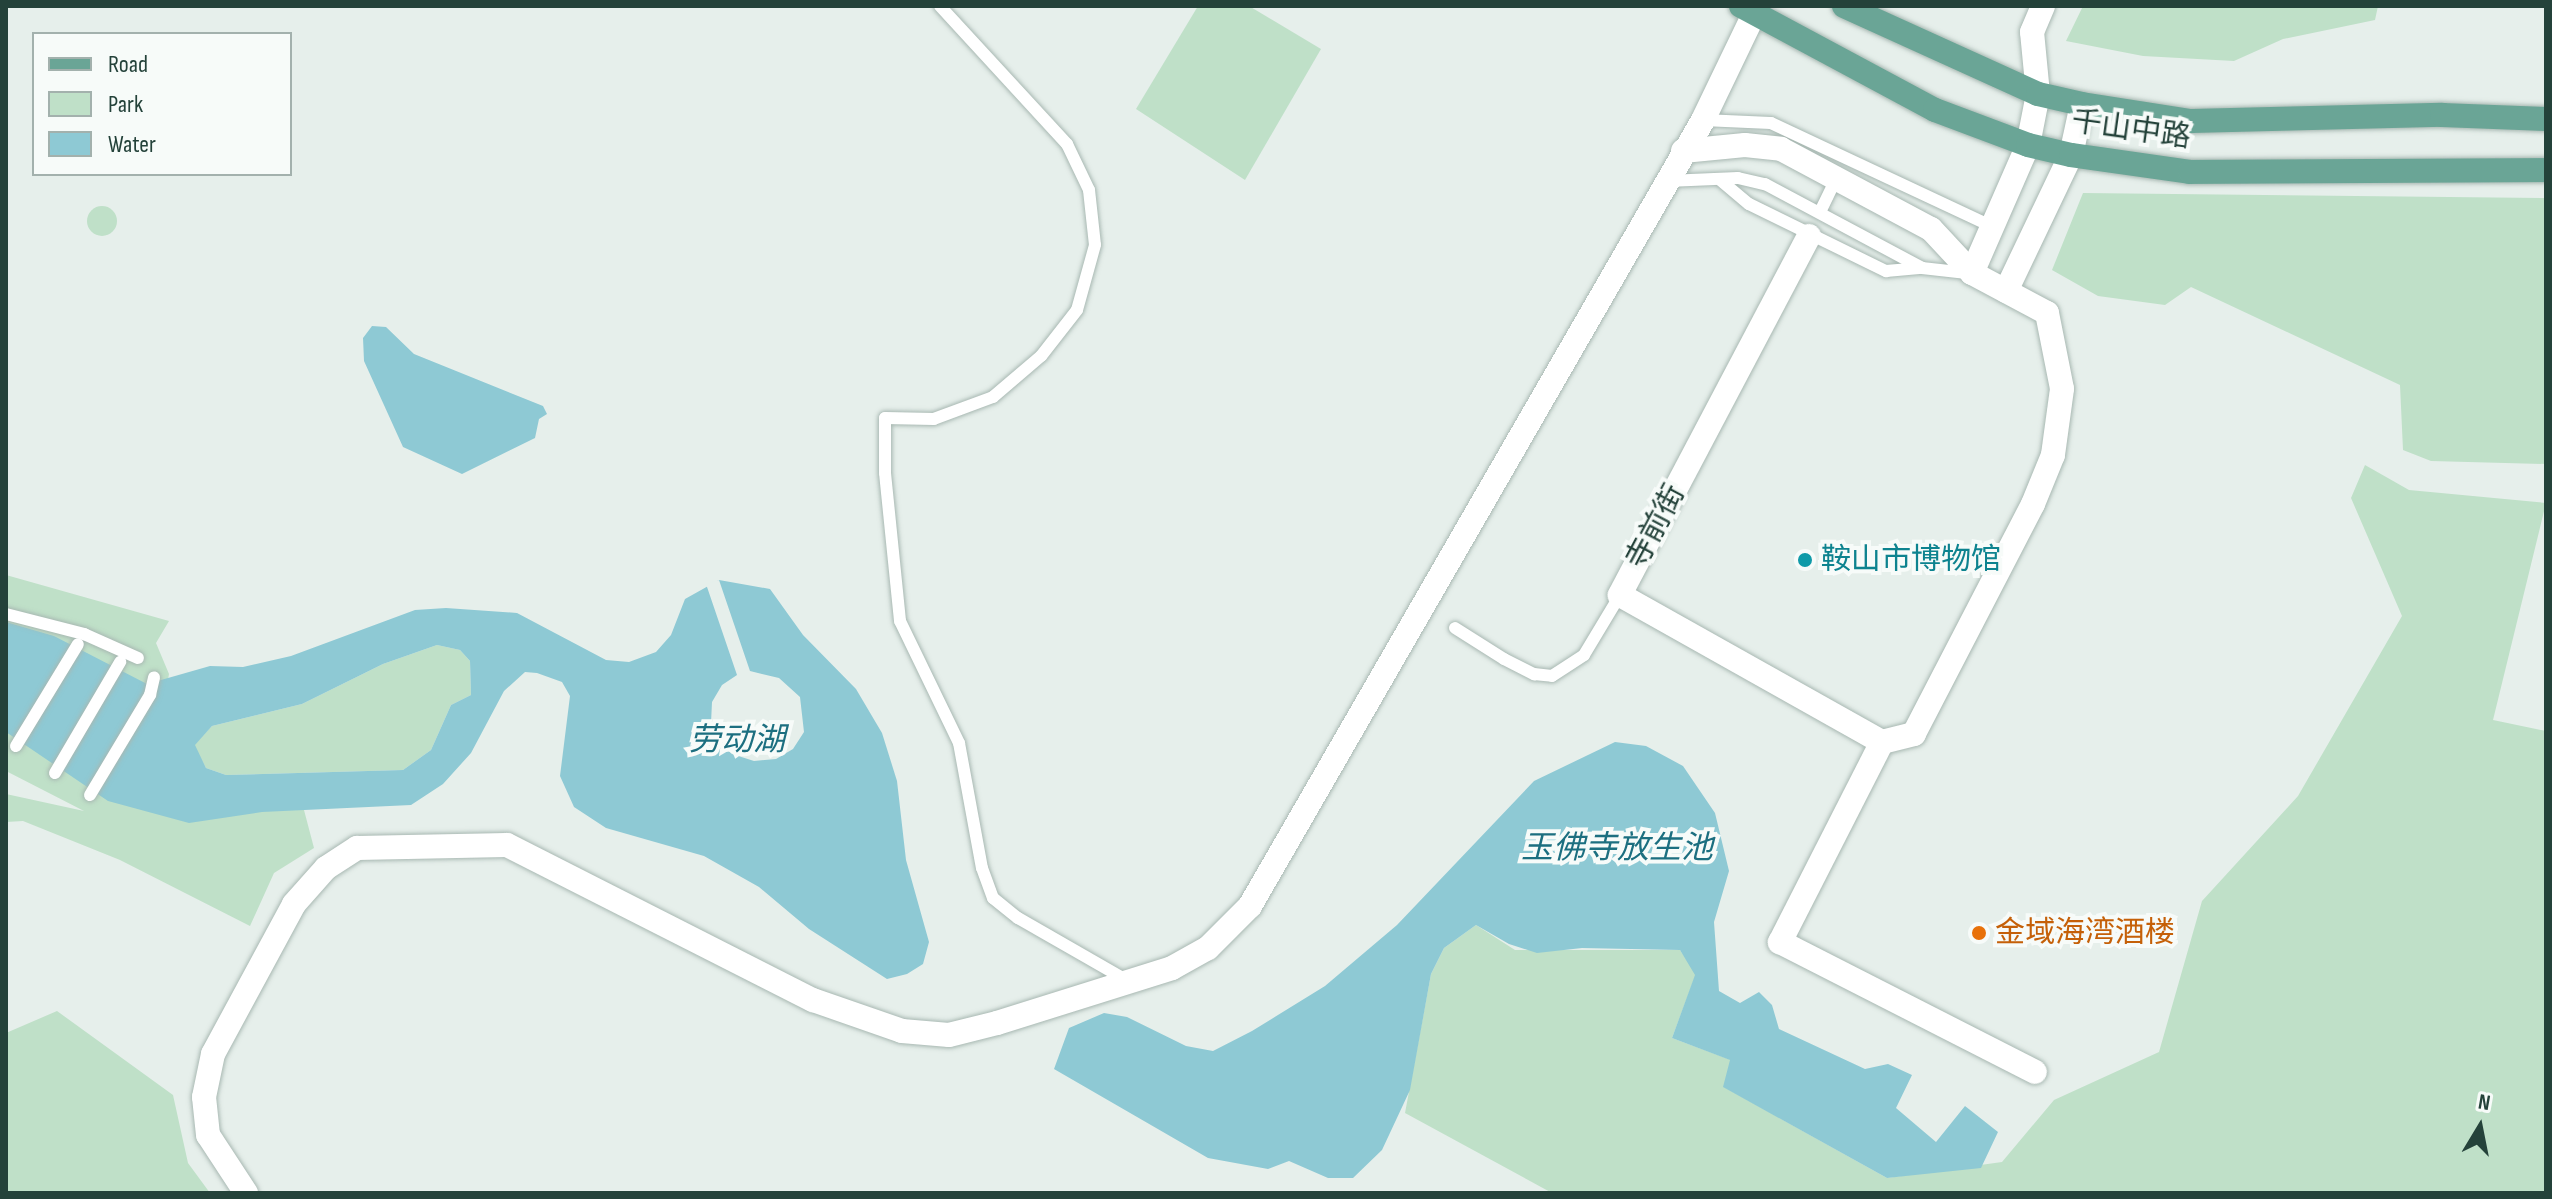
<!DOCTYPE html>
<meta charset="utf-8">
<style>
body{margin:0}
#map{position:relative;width:2552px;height:1199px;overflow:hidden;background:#e6efeb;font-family:"Sofia Sans Condensed","Noto Sans SC",sans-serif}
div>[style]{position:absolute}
.green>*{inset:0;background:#bfe0c8}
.round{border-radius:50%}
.water>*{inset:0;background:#8ec9d4}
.pier>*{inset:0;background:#e6efeb}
.roads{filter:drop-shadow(0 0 2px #a8b8b2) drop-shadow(0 0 2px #a8b8b2)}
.service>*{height:12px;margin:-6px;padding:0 6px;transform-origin:6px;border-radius:6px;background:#fff}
.minor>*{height:24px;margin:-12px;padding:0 12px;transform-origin:12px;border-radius:12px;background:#fff}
.primary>*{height:24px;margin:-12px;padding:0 12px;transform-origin:12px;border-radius:12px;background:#6aa596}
.dots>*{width:22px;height:22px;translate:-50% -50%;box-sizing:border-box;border:4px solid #f7fbf9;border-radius:50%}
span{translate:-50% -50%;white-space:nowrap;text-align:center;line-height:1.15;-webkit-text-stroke:8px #f7fbf9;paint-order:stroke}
.street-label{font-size:30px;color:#24423a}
.culture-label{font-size:30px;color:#0d838f}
.left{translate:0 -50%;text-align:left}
.food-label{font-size:30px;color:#c56008}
.water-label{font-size:32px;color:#1c6f80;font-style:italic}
.frame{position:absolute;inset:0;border:8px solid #24423a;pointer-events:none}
.legend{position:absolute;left:32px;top:32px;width:260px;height:144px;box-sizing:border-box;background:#f7fbf9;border:2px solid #a3b1ad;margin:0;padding:10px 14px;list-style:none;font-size:24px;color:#24423a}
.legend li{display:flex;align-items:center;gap:16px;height:40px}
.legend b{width:40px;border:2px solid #a3b1ad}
.north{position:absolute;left:2440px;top:1087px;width:80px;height:80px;-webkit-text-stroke:6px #f7fbf9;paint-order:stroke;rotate:10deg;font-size:22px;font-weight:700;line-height:32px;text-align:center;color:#24423a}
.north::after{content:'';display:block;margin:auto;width:28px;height:36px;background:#24423a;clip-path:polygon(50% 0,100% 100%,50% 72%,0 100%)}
</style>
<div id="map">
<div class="green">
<div style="clip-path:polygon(1198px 6px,1249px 6px,1321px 49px,1245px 180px,1136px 109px)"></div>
<div style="clip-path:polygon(2083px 6px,2378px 6px,2375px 20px,2283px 39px,2234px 61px,2143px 56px,2066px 41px)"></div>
<div style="clip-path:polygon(2083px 193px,2546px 198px,2546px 464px,2431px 461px,2403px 450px,2400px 385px,2191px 287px,2165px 305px,2098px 296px,2052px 270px)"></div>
<div class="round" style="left:87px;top:206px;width:30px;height:30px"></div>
<div style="clip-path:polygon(2365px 465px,2409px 490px,2546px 503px,2493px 720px,2546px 731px,2546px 1193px,1552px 1193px,1405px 1113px,1431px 974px,1444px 948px,1476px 925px,1515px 950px,1680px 950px,1696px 974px,1672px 1038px,1731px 1060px,1724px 1087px,1887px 1178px,2002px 1162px,2054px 1100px,2159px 1052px,2202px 901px,2298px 796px,2402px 616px,2351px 498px)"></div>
<div style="clip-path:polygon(6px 575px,169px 621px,156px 643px,169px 674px,145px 811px,304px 810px,314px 848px,274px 873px,250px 926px,120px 860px,23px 821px,6px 822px,6px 794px,84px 811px,6px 771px)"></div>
<div style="clip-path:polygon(437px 645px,460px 650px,470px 661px,471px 695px,451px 705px,431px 750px,403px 770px,226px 775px,206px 768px,194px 745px,212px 726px,302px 704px,383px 664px)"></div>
<div style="clip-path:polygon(57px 1011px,173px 1095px,188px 1163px,210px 1193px,6px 1193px,6px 1033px)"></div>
</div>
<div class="water">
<div style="clip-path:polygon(372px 326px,386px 327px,414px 354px,543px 406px,547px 414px,539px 419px,535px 438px,462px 474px,403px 447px,364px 361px,363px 338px)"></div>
<div style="clip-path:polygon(evenodd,719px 580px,770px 589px,803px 635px,856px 689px,882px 733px,897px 781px,906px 860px,929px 942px,923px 964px,907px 974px,887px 979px,809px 929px,759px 887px,704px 856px,606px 828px,574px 807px,560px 776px,570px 696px,562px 682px,537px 673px,525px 672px,504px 691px,471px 753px,443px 784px,411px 805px,262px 812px,189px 823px,108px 801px,6px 732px,6px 622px,54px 636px,147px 684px,210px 666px,243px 667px,291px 656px,415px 610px,446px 608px,517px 613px,606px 660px,629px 662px,656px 652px,671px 635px,685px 599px,719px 580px,437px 645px,460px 650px,470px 661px,471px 695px,451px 705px,431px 750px,403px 770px,226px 775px,206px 768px,195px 745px,212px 726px,302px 704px,383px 664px,437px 645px)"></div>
<div style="clip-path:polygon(1615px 742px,1646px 746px,1683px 766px,1715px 813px,1729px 871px,1714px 922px,1719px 991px,1740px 1003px,1759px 992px,1772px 1005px,1779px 1029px,1865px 1069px,1888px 1064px,1912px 1075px,1896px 1108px,1936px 1142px,1965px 1106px,1998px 1132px,1981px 1168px,1887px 1178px,1723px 1087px,1730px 1060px,1672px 1038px,1695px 975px,1680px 950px,1582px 948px,1537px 953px,1509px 944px,1476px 925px,1444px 948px,1431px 974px,1410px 1090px,1382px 1150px,1353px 1178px,1328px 1178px,1289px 1161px,1268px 1169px,1208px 1158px,1054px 1069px,1069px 1028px,1104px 1013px,1127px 1017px,1186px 1046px,1213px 1051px,1252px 1031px,1325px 986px,1397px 925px,1534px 781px)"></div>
</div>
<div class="pier">
<div style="clip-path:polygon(719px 580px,750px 671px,779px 678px,800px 697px,804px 732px,793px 749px,776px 759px,754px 761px,732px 754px,717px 740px,711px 723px,712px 702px,722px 685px,737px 675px,706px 584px)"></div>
</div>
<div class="roads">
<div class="service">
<div style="left:940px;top:6px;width:188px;rotate:47.4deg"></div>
<div style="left:1067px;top:144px;width:51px;rotate:64.4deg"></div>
<div style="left:1089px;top:190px;width:55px;rotate:83.8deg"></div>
<div style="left:1095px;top:245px;width:67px;rotate:105.5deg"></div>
<div style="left:1077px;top:310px;width:58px;rotate:128deg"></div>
<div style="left:1041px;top:356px;width:63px;rotate:139.5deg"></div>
<div style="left:993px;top:397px;width:63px;rotate:159.6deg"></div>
<div style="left:934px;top:419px;width:49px;rotate:-178.8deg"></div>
<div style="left:885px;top:418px;width:55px;rotate:90deg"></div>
<div style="left:885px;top:473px;width:149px;rotate:84.2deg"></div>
<div style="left:900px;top:621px;width:136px;rotate:64.2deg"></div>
<div style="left:959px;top:743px;width:127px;rotate:79.6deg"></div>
<div style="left:982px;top:868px;width:32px;rotate:70deg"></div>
<div style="left:993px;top:898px;width:32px;rotate:39deg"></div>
<div style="left:1018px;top:918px;width:127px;rotate:29.8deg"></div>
<div style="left:1703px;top:120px;width:68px;rotate:2.5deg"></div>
<div style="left:1771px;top:123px;width:245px;rotate:25.1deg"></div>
<div style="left:1719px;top:179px;width:39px;rotate:40deg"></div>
<div style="left:1749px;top:204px;width:153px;rotate:26.1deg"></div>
<div style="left:1886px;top:271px;width:36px;rotate:-5deg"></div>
<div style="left:1667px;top:181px;width:71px;rotate:-2.4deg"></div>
<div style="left:1738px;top:178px;width:28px;rotate:13deg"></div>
<div style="left:1765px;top:184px;width:178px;rotate:28.1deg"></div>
<div style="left:1922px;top:268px;width:45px;rotate:6.3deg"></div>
<div style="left:1820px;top:212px;width:37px;rotate:-64deg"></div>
<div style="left:6px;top:614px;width:81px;rotate:14.4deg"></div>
<div style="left:84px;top:634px;width:59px;rotate:24deg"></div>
<div style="left:1455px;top:628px;width:58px;rotate:32.3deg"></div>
<div style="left:1504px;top:659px;width:34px;rotate:27deg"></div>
<div style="left:1534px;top:674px;width:18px;rotate:6deg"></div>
<div style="left:1552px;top:676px;width:38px;rotate:-33deg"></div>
<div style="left:1584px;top:655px;width:70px;rotate:-59deg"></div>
<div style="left:16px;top:746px;width:119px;rotate:-58.7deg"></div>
<div style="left:55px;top:773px;width:129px;rotate:-59.6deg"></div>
<div style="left:90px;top:795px;width:117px;rotate:-59deg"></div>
<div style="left:150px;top:695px;width:18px;rotate:-77deg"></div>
</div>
<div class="minor">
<div style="left:1683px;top:151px;width:62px;rotate:-5.5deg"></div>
<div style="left:1745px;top:145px;width:36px;rotate:6deg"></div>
<div style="left:1781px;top:149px;width:170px;rotate:28.1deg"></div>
<div style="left:1931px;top:229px;width:60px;rotate:47deg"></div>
<div style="left:1972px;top:273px;width:85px;rotate:28.1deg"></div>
<div style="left:2047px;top:313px;width:77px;rotate:78.8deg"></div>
<div style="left:2062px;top:389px;width:67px;rotate:97.8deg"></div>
<div style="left:2053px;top:455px;width:53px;rotate:112.2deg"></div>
<div style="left:2033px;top:504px;width:259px;rotate:117.4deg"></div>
<div style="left:1914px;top:734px;width:33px;rotate:166deg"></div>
<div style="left:1882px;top:742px;width:225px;rotate:117deg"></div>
<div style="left:1780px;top:942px;width:286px;rotate:27deg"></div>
<div style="left:1809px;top:236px;width:406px;rotate:117.8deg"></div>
<div style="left:1620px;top:595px;width:300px;rotate:29.3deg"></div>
<div style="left:1972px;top:273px;width:140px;rotate:-66.4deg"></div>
<div style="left:2028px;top:145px;width:52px;rotate:-78.9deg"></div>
<div style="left:2038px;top:94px;width:62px;rotate:-95.5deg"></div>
<div style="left:2032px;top:32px;width:28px;rotate:-67deg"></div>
<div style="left:2006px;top:291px;width:151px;rotate:-64.5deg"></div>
<div style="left:2071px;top:155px;width:52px;rotate:-77.8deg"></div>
<div style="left:246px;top:1193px;width:69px;rotate:-123.2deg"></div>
<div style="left:208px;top:1135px;width:38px;rotate:-96deg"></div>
<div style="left:204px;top:1097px;width:44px;rotate:-78.2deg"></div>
<div style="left:213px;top:1054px;width:170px;rotate:-61.6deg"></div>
<div style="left:294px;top:904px;width:48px;rotate:-48.4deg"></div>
<div style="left:326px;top:868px;width:37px;rotate:-33deg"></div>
<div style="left:357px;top:848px;width:150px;rotate:-1.1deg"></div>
<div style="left:507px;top:845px;width:343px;rotate:26.9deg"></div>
<div style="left:813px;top:1000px;width:94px;rotate:19.2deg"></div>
<div style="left:902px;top:1031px;width:47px;rotate:4.9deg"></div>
<div style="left:949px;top:1035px;width:49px;rotate:-14deg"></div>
<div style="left:997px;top:1023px;width:183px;rotate:-17.4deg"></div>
<div style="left:1172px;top:968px;width:41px;rotate:-29.1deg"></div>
<div style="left:1208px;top:948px;width:59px;rotate:-45deg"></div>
<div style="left:1250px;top:906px;width:907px;rotate:-60.04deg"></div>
<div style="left:1703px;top:120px;width:120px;rotate:-64.3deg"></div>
</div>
<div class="primary">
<div style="left:1741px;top:6px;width:220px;rotate:28.2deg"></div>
<div style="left:1935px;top:110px;width:99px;rotate:20.6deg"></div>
<div style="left:2028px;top:145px;width:44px;rotate:13.1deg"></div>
<div style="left:2071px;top:155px;width:120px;rotate:8.1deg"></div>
<div style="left:2190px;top:172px;width:356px;rotate:-0.3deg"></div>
<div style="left:1844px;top:6px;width:213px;rotate:24.4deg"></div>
<div style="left:2038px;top:94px;width:45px;rotate:12.8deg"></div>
<div style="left:2082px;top:104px;width:110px;rotate:8.9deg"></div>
<div style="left:2191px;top:121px;width:251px;rotate:-1.4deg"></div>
<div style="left:2442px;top:115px;width:104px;rotate:2.2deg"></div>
</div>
</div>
<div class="dots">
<div style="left:1805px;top:560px;background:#0f9aa8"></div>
<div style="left:1979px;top:933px;background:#e8710a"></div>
</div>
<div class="street-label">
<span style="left:2131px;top:130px;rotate:8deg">千山中路</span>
<span style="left:1656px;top:527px;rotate:-62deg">寺前街</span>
</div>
<div class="culture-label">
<span class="left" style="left:1821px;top:560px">鞍山市博物馆</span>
</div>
<div class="food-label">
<span class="left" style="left:1995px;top:933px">金域海湾酒楼</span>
</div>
<div class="water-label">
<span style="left:737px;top:741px">劳动湖</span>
<span style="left:1617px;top:849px">玉佛寺放生池</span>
</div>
<div class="frame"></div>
<ul class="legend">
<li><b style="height:10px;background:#6aa596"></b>Road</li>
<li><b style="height:22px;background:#bfe0c8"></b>Park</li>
<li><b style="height:22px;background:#8ec9d4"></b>Water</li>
</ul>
<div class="north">N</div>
</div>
